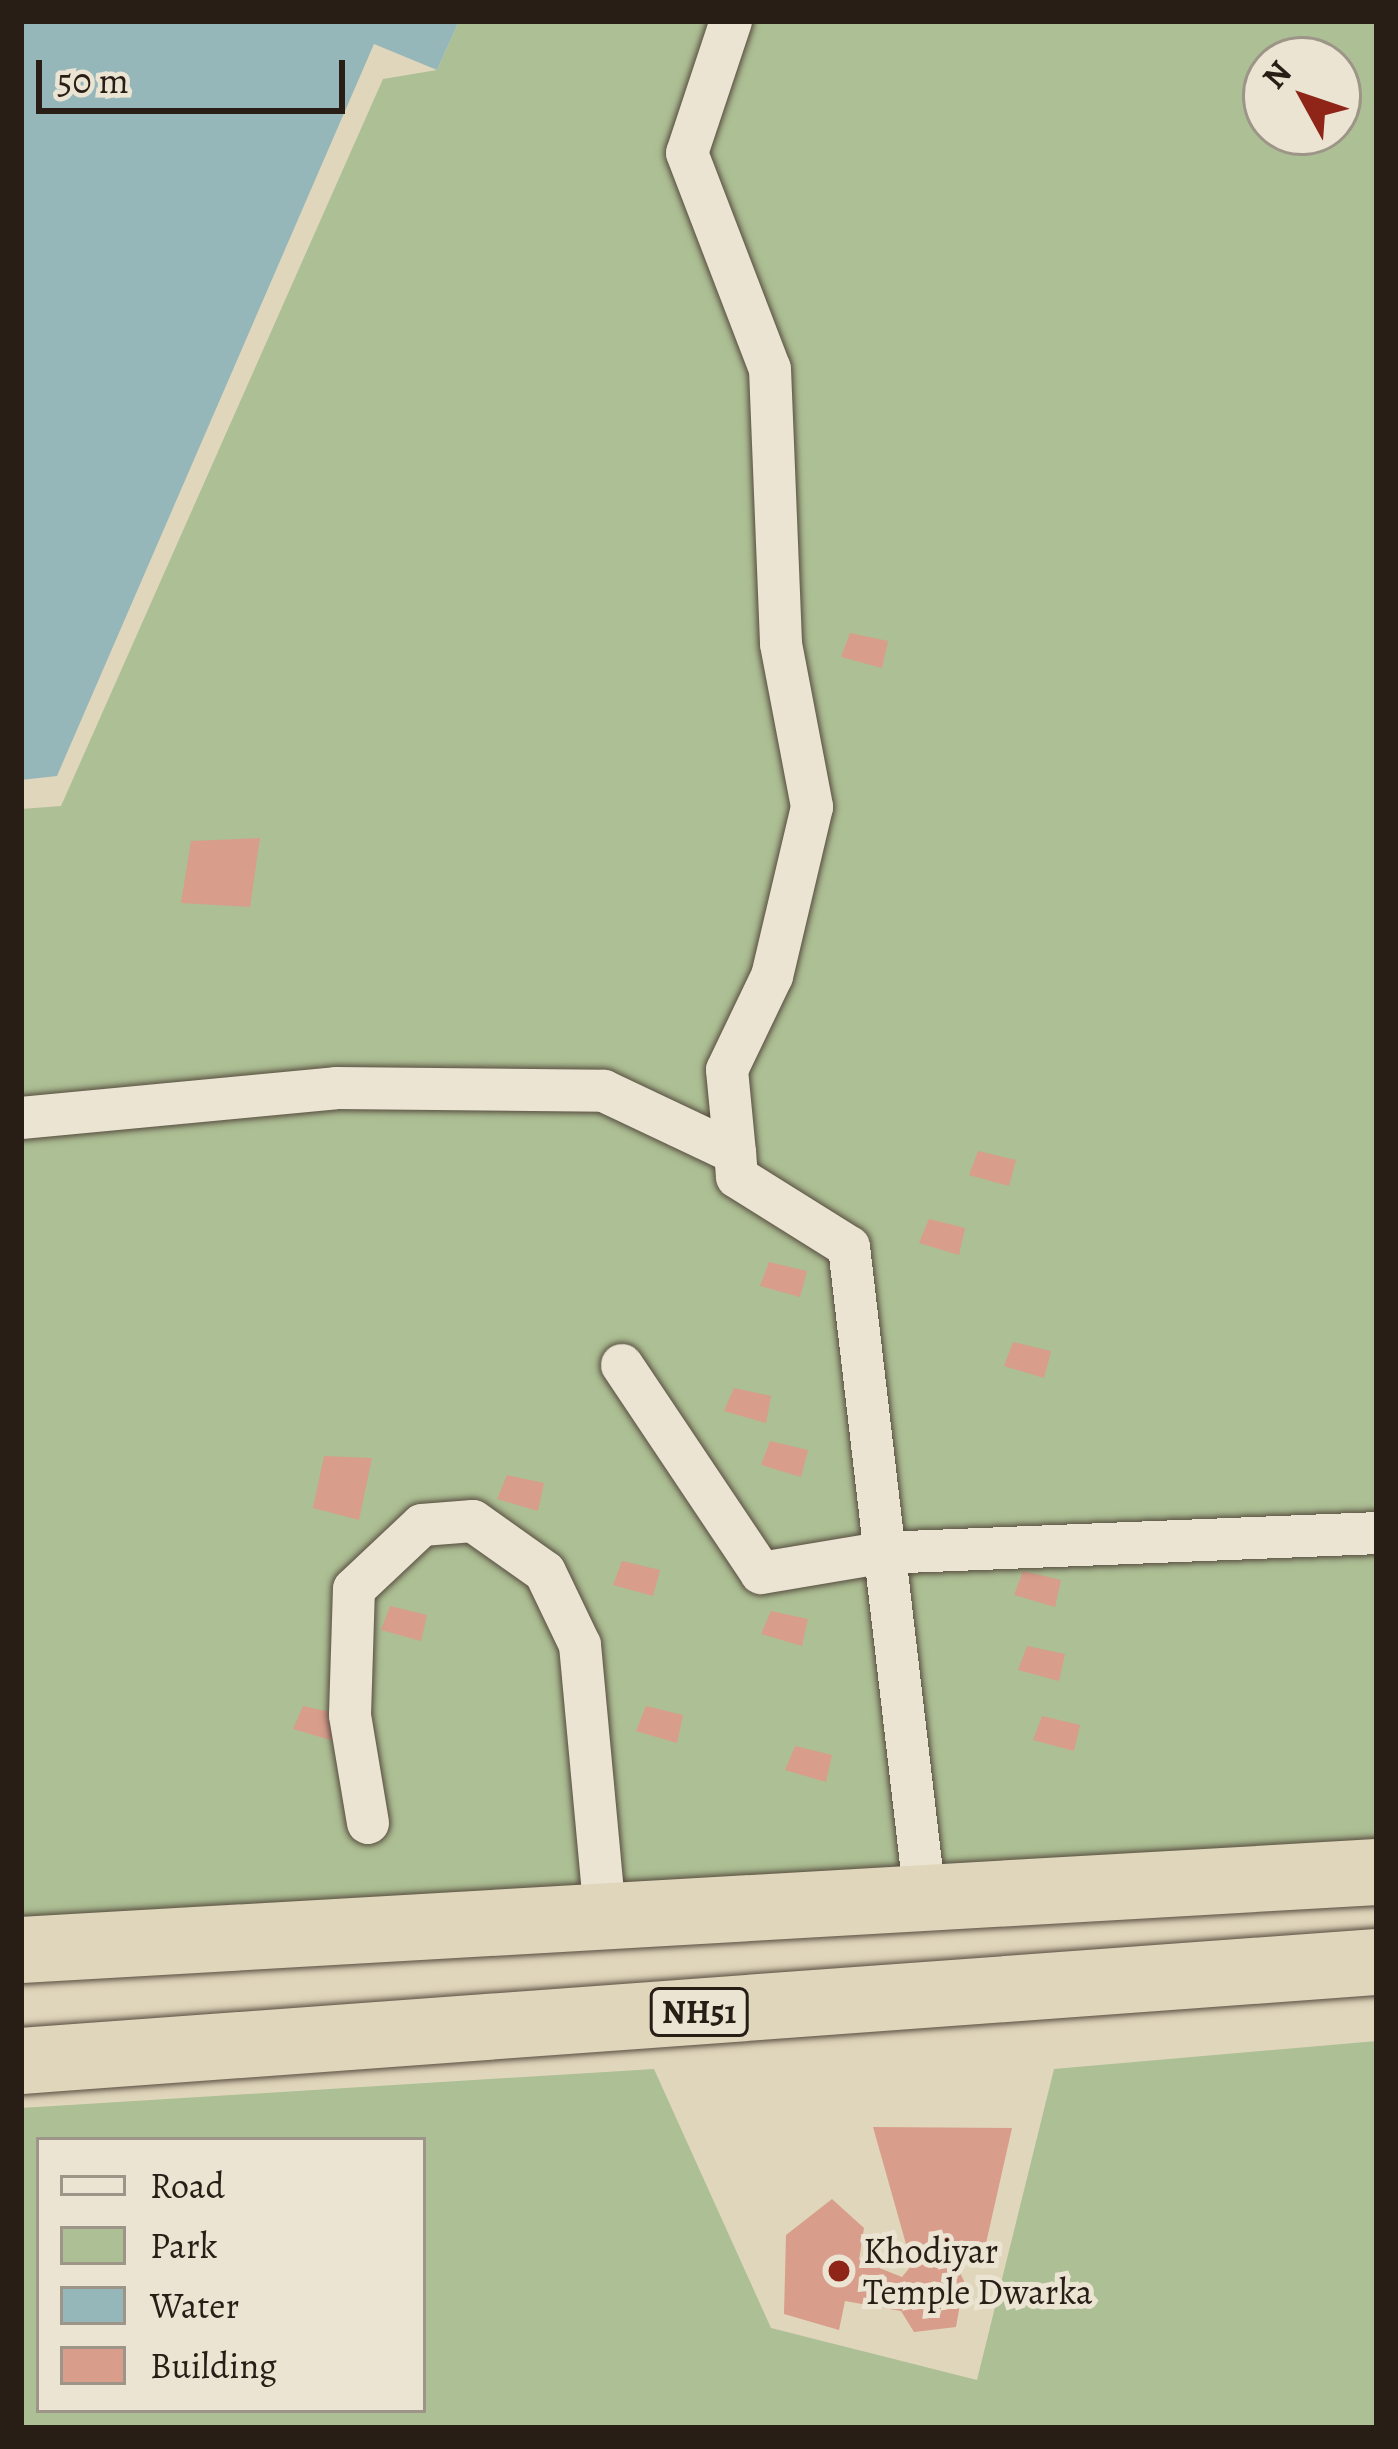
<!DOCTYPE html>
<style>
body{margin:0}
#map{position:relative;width:1398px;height:2449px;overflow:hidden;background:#e0d6bb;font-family:Alegreya,serif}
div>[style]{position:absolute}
.green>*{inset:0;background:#adbf94}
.water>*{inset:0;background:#96b7b9}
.building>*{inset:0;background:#d89d8b}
.roads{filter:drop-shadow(0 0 3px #574c3f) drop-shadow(0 0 3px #574c3f)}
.minor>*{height:42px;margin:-21px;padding:0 21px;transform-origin:21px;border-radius:21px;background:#ebe4d3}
.trunk>*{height:66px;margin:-33px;padding:0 33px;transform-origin:33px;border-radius:33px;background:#e0d6bb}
.dots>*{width:33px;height:33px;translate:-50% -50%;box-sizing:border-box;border:6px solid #ebe4d3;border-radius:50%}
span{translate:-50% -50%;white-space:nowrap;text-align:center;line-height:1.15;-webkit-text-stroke:10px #ebe4d3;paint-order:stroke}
.shield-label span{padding:3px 9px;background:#ebe4d3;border:3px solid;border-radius:9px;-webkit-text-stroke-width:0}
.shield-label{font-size:33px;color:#291e16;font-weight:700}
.poi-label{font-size:36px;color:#291e16}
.left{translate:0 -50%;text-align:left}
.frame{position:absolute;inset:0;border:24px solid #291e16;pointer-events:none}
.legend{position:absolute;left:36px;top:2137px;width:390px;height:276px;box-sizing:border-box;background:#ebe4d3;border:3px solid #9d9587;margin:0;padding:15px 21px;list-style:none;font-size:36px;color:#291e16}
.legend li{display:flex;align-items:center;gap:24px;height:60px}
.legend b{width:60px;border:3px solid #9d9587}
.north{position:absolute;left:1242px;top:36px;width:120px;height:120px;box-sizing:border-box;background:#ebe4d3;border:3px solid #9d9587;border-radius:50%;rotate:310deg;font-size:33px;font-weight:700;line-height:48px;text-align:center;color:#291e16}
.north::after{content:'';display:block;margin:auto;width:42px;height:54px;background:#8f2418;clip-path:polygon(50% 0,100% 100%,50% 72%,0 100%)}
.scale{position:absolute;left:36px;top:60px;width:309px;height:54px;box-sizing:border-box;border:6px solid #291e16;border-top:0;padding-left:15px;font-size:36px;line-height:42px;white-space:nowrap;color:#291e16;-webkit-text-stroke:9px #ebe4d3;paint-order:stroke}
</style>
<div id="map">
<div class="green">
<div style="clip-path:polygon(evenodd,459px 21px,1377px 21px,1377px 1874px,21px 1933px,21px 809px,61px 806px,383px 79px,437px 70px,459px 21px,1266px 60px,1338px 60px,1338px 132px,1266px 132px,1266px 60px)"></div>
<div style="clip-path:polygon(evenodd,1377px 2041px,1377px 2428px,21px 2428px,21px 2108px,654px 2069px,771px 2328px,977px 2380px,1054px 2069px,1377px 2041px,423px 2140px,423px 2410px,39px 2410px,39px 2140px,423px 2140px)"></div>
</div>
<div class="water">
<div style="clip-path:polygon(21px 21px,459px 21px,437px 70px,374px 44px,57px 776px,21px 780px)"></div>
</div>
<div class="building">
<div style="clip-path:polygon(850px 633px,888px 641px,882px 668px,841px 657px)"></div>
<div style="clip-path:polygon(260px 838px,250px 907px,181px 903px,191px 841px)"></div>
<div style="clip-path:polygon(978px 1151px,1016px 1160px,1009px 1186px,969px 1175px)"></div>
<div style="clip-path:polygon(929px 1219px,965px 1228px,959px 1255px,919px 1243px)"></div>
<div style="clip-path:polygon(769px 1262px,807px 1271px,800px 1297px,760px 1286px)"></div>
<div style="clip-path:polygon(1013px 1342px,1051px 1351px,1044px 1378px,1004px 1366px)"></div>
<div style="clip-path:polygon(734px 1388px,771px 1396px,766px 1423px,724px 1411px)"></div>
<div style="clip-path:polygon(770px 1441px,808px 1450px,801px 1477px,761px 1465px)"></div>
<div style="clip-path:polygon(324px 1456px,372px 1458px,359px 1520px,313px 1508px)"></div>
<div style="clip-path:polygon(507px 1475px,544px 1483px,538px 1511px,497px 1499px)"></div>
<div style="clip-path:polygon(622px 1561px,660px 1570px,653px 1596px,613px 1585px)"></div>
<div style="clip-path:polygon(1023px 1571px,1061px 1580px,1055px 1607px,1014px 1595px)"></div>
<div style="clip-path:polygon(390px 1606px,427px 1615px,421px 1641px,381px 1630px)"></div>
<div style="clip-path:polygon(771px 1611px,808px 1619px,802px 1646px,761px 1634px)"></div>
<div style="clip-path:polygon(1027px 1646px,1065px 1654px,1059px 1681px,1018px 1670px)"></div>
<div style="clip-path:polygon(303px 1706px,340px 1714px,334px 1741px,293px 1729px)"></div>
<div style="clip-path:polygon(646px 1706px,683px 1715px,677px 1743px,636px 1731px)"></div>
<div style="clip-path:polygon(1042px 1716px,1080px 1725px,1074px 1751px,1033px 1740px)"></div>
<div style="clip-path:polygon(795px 1746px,832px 1755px,826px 1782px,785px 1770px)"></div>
<div style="clip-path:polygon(873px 2127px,1012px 2128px,984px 2252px,906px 2244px)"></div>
<div style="clip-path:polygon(832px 2199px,864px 2228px,859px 2260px,902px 2277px,916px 2260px,953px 2259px,964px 2281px,956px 2327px,914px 2332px,901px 2311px,845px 2301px,839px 2330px,784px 2314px,786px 2235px)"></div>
</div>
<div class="roads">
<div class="minor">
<div style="left:731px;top:21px;width:139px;rotate:108.4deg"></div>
<div style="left:687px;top:153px;width:231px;rotate:69deg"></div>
<div style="left:770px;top:369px;width:275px;rotate:87.7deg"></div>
<div style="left:781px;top:644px;width:166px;rotate:79.2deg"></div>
<div style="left:812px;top:807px;width:174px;rotate:103.3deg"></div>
<div style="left:772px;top:976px;width:104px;rotate:115.6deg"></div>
<div style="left:727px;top:1070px;width:83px;rotate:84.5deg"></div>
<div style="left:735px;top:1153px;width:24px;rotate:85deg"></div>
<div style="left:737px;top:1177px;width:132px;rotate:32deg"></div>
<div style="left:849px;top:1247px;width:655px;rotate:83.34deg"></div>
<div style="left:21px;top:1118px;width:316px;rotate:-5.4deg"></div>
<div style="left:336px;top:1088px;width:268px;rotate:0.6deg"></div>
<div style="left:604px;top:1091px;width:145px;rotate:25.3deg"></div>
<div style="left:622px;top:1365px;width:250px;rotate:56.2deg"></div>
<div style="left:761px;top:1573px;width:122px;rotate:-9.5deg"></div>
<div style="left:881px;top:1553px;width:496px;rotate:-2.3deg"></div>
<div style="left:368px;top:1823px;width:109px;rotate:-99.5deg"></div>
<div style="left:350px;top:1715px;width:126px;rotate:-88.2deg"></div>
<div style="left:354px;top:1589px;width:93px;rotate:-43.3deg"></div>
<div style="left:422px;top:1525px;width:51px;rotate:-4.5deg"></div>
<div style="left:473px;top:1521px;width:88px;rotate:35.3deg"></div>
<div style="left:545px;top:1572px;width:81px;rotate:64.4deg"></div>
<div style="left:580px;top:1645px;width:272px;rotate:84.7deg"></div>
</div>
<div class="trunk">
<div style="left:21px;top:1950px;width:1358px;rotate:-3.29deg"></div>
<div style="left:21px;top:2061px;width:1360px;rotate:-4.18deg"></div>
</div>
</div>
<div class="dots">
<div style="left:839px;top:2271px;background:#8f2418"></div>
</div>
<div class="shield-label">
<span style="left:699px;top:2012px">NH51</span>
</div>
<div class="poi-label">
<span class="left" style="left:863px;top:2271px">Khodiyar<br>Temple Dwarka</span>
</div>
<div class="frame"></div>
<ul class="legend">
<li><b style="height:15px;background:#ebe4d3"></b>Road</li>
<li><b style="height:33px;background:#adbf94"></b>Park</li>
<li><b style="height:33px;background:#96b7b9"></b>Water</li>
<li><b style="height:33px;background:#d89d8b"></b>Building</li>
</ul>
<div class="north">N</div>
<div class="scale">50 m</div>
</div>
